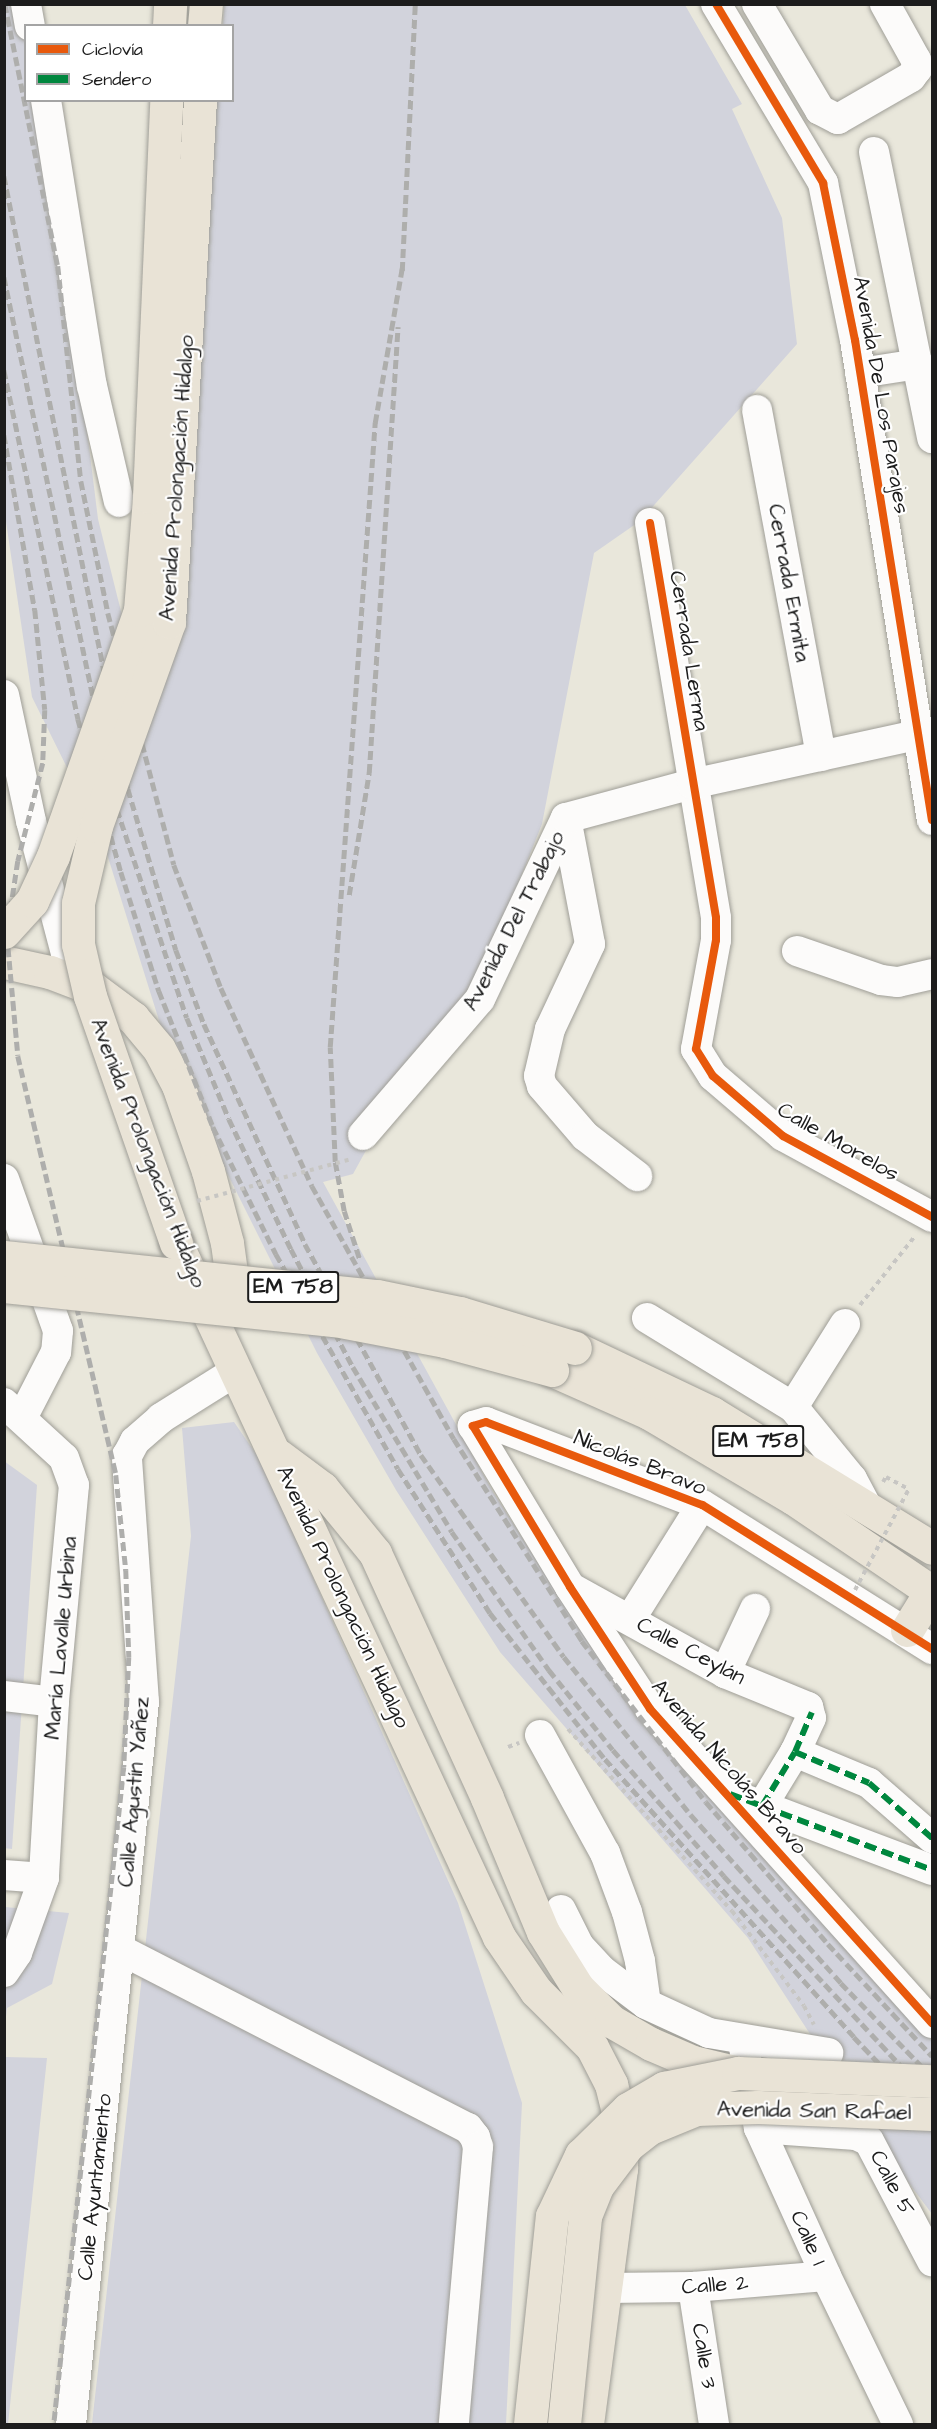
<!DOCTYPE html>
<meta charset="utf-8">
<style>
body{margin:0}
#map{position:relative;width:937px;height:2429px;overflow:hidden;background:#e9e7db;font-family:"Architects Daughter",sans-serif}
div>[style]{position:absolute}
.industrial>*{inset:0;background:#d2d3dc}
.path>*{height:4px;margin-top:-2px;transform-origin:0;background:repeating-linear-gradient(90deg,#c7c6c3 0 4.5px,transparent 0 9px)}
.roads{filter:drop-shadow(0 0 2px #9f9e97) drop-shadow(0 0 2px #9f9e97)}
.minor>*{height:30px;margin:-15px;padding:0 15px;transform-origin:15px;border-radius:15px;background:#fcfbfa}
.highway>*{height:33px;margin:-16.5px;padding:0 16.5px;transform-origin:16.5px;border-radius:16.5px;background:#e9e3d6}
.rail>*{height:4.5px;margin-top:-2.25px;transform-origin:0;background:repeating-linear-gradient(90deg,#aeaeac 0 9px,transparent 0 13.5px)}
.path-bridge>*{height:4px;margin-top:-2px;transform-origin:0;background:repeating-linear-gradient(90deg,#c7c6c3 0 4.5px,transparent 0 9px)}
.bridges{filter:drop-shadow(0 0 2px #9f9e97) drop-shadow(0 0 2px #9f9e97)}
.major-bridge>*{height:33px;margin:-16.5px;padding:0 16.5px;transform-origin:16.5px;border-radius:16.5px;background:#e9e3d6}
.highway-bridge>*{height:33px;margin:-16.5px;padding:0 16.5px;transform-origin:16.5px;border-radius:16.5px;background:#e9e3d6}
.quiet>*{height:6px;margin-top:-3px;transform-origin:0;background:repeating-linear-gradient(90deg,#00873e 0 12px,transparent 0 18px)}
.cycleway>*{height:8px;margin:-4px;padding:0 4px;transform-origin:4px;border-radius:4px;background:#e8590c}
span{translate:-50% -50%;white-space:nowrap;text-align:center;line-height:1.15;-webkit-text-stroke:4.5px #fff;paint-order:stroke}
.shield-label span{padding:2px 4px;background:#fff;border:2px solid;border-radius:4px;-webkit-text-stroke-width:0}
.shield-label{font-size:21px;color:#1c1c1c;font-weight:700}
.street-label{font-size:22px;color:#1c1c1c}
.frame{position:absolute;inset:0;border:6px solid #1c1c1c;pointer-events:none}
.legend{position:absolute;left:24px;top:24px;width:210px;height:78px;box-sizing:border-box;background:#fff;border:2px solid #a4a4a4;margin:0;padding:8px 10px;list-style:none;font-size:18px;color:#1c1c1c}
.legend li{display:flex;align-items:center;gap:12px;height:30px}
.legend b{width:30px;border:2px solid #a4a4a4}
</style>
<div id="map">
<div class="industrial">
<div style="clip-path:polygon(4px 5px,19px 5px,25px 39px,26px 100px,37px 101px,63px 238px,98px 519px,145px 708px,179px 618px,217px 101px,232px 100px,232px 26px,223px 25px,224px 5px,685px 5px,742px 104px,732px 109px,782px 218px,797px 344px,640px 521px,594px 553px,542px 824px,483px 972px,468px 1003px,429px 1036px,353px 1174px,323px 1182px,493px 1492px,558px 1594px,645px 1715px,730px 1821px,932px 2041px,932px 2214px,890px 2158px,748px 1938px,500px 1652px,396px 1490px,317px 1353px,220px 1159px,162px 1030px,102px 838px,32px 697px,5px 515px)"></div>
<div style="clip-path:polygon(234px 1422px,261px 1461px,458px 1903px,522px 2103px,506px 2424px,92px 2424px,191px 1536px,182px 1428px)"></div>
<div style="clip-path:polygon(4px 1461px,37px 1485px,12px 1849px,4px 1848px)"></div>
<div style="clip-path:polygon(5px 1907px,69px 1913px,52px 1984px,7px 2008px,5px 2025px)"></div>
<div style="clip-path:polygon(5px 2057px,47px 2058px,8px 2424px,4px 2424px)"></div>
</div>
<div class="path">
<div style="left:860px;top:1305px;width:88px;rotate:-51.4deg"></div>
<div style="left:883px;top:1482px;width:6px;rotate:-59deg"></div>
<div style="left:886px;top:1477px;width:26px;rotate:28deg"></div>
<div style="left:568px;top:1729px;width:245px;rotate:48deg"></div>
<div style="left:732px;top:1911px;width:119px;rotate:52.8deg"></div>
<div style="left:804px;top:2006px;width:21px;rotate:62deg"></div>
<div style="left:508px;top:1747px;width:12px;rotate:-20deg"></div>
</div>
<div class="roads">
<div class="minor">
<div style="left:26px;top:4px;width:22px;rotate:80deg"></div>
<div style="left:716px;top:4px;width:209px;rotate:59.1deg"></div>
<div style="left:823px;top:183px;width:160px;rotate:78.5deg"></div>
<div style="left:855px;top:340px;width:486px;rotate:80.9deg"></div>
<div style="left:757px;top:4px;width:123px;rotate:59.3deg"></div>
<div style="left:820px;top:110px;width:20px;rotate:27deg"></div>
<div style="left:838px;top:119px;width:84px;rotate:-29.9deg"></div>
<div style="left:911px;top:77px;width:10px;rotate:-53deg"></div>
<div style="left:917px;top:69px;width:9px;rotate:-96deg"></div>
<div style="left:916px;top:60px;width:64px;rotate:-119deg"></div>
<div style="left:46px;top:100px;width:290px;rotate:80.9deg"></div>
<div style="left:92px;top:386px;width:119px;rotate:76.9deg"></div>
<div style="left:874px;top:152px;width:292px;rotate:78.5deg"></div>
<div style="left:860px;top:373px;width:59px;rotate:-8.8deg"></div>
<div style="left:757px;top:410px;width:352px;rotate:79.5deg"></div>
<div style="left:650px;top:523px;width:400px;rotate:80.5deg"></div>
<div style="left:716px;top:918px;width:22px;rotate:90deg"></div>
<div style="left:716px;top:940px;width:111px;rotate:100.4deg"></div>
<div style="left:696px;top:1049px;width:32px;rotate:58deg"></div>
<div style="left:713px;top:1076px;width:92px;rotate:40.6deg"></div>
<div style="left:783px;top:1136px;width:170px;rotate:28.5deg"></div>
<div style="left:4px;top:695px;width:129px;rotate:77.9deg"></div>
<div style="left:31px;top:821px;width:160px;rotate:75.2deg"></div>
<div style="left:566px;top:818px;width:128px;rotate:79.2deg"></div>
<div style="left:590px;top:944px;width:94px;rotate:115.2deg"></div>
<div style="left:550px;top:1029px;width:48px;rotate:103.2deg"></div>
<div style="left:539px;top:1076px;width:10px;rotate:73deg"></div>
<div style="left:542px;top:1086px;width:66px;rotate:49.3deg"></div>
<div style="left:585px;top:1136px;width:66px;rotate:37.6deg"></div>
<div style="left:797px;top:951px;width:89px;rotate:19deg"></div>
<div style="left:881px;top:980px;width:17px;rotate:7deg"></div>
<div style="left:898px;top:982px;width:35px;rotate:-13deg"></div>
<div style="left:363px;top:1135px;width:179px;rotate:-49.3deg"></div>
<div style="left:480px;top:999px;width:200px;rotate:-64.6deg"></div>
<div style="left:566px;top:818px;width:131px;rotate:-15.1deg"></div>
<div style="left:692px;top:784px;width:234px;rotate:-12.3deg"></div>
<div style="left:4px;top:1179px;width:161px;rotate:70.4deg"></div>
<div style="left:58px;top:1331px;width:21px;rotate:95deg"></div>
<div style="left:56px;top:1352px;width:74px;rotate:117.3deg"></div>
<div style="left:647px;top:1318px;width:171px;rotate:31.4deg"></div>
<div style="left:845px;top:1324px;width:98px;rotate:122.1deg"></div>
<div style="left:793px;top:1407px;width:93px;rotate:50.7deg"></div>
<div style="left:852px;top:1479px;width:34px;rotate:62deg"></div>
<div style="left:4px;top:1403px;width:81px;rotate:42.5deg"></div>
<div style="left:64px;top:1458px;width:29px;rotate:70deg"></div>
<div style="left:74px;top:1485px;width:218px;rotate:95.3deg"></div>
<div style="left:54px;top:1702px;width:176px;rotate:93.3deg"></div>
<div style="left:44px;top:1878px;width:80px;rotate:109.8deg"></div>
<div style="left:17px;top:1953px;width:23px;rotate:124deg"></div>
<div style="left:573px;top:1589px;width:174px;rotate:28.9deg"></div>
<div style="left:725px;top:1673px;width:90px;rotate:22.3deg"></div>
<div style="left:808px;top:1707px;width:11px;rotate:75deg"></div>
<div style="left:811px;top:1718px;width:38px;rotate:115deg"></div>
<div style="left:795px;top:1752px;width:63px;rotate:121.4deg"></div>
<div style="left:631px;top:1618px;width:133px;rotate:-57.9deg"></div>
<div style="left:932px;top:1649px;width:271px;rotate:-147.9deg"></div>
<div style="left:702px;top:1505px;width:231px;rotate:-159deg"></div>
<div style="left:486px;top:1422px;width:14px;rotate:163deg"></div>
<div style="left:473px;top:1426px;width:188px;rotate:58.9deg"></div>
<div style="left:570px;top:1587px;width:146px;rotate:56.7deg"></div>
<div style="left:650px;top:1709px;width:422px;rotate:48.1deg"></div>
<div style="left:725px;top:1673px;width:71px;rotate:-64.9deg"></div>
<div style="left:4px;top:1696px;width:50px;rotate:6.8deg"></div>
<div style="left:540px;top:1735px;width:135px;rotate:61.2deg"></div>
<div style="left:605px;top:1853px;width:63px;rotate:69.6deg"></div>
<div style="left:627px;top:1912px;width:51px;rotate:75.1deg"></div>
<div style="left:640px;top:1961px;width:43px;rotate:82.1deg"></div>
<div style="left:795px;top:1752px;width:80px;rotate:22.7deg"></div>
<div style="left:869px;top:1783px;width:84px;rotate:41.1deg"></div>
<div style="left:744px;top:1799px;width:201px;rotate:20.7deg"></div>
<div style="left:4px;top:1875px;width:40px;rotate:4.3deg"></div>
<div style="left:561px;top:1910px;width:40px;rotate:63.4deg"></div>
<div style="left:579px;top:1946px;width:33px;rotate:47deg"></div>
<div style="left:601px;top:1970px;width:56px;rotate:37.1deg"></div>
<div style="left:646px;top:2004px;width:69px;rotate:24.7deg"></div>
<div style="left:709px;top:2033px;width:121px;rotate:9.5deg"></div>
<div style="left:119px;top:1949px;width:392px;rotate:27.2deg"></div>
<div style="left:468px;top:2128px;width:11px;rotate:52deg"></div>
<div style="left:475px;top:2137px;width:10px;rotate:73deg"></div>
<div style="left:478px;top:2147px;width:278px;rotate:95deg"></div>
<div style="left:743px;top:2042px;width:87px;rotate:79.5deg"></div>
<div style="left:759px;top:2128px;width:162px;rotate:65.6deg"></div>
<div style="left:826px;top:2276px;width:165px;rotate:64.1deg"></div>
<div style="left:759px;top:2128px;width:97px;rotate:4.1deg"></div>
<div style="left:856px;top:2135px;width:14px;rotate:25deg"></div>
<div style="left:869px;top:2141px;width:136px;rotate:62.3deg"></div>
<div style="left:693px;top:2287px;width:139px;rotate:81.3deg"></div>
<div style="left:605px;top:2288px;width:88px;rotate:-0.7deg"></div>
<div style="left:693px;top:2287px;width:133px;rotate:-4.7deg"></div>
<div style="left:71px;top:2424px;width:726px;rotate:-84.23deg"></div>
<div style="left:144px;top:1702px;width:247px;rotate:-94deg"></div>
<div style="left:127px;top:1456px;width:17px;rotate:-62deg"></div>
<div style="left:135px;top:1441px;width:35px;rotate:-41deg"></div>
<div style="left:161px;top:1418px;width:89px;rotate:-32.1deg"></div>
</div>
<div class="highway">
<div style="left:169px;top:26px;width:22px;rotate:-87deg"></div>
<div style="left:204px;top:26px;width:22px;rotate:-85deg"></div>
<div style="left:4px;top:962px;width:47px;rotate:12.3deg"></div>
<div style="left:50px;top:972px;width:47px;rotate:21.1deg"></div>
<div style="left:94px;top:989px;width:49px;rotate:36.6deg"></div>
<div style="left:133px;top:1018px;width:40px;rotate:50deg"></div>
<div style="left:159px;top:1049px;width:41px;rotate:62.2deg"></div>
<div style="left:178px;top:1085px;width:91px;rotate:70.8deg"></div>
<div style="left:208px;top:1171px;width:74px;rotate:75.2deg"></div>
<div style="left:227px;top:1243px;width:67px;rotate:82.2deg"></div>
<div style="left:176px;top:1243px;width:765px;rotate:65.04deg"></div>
<div style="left:499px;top:1937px;width:65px;rotate:55.6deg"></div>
<div style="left:536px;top:1991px;width:79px;rotate:45deg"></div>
<div style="left:592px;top:2047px;width:42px;rotate:62.8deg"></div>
<div style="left:611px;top:2084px;width:45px;rotate:76deg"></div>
<div style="left:622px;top:2128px;width:41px;rotate:91.4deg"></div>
<div style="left:621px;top:2169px;width:257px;rotate:97.6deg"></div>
<div style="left:575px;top:1348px;width:152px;rotate:25.4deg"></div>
<div style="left:712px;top:1413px;width:258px;rotate:31.5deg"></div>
<div style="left:552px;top:1370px;width:106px;rotate:23.9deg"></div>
<div style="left:649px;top:1413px;width:167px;rotate:30.6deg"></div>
<div style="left:793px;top:1498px;width:168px;rotate:34.1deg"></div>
<div style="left:279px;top:1456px;width:54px;rotate:36.7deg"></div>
<div style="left:322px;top:1488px;width:84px;rotate:50.8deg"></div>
<div style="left:375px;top:1553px;width:269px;rotate:65.4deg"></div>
<div style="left:487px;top:1798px;width:145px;rotate:67.3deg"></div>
<div style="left:543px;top:1932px;width:66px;rotate:58deg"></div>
<div style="left:578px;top:1988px;width:47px;rotate:45deg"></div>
<div style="left:611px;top:2021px;width:46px;rotate:29.9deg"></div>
<div style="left:651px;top:2044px;width:46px;rotate:23.2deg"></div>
<div style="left:693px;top:2062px;width:46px;rotate:13.7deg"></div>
<div style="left:907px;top:1630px;width:46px;rotate:-58.4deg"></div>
</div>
</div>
<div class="rail">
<div style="left:5px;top:4px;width:267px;rotate:78.6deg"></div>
<div style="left:58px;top:266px;width:216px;rotate:83.9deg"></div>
<div style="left:81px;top:481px;width:135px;rotate:78.4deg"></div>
<div style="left:108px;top:613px;width:260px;rotate:75.3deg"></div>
<div style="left:174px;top:865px;width:132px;rotate:69.1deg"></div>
<div style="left:221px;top:988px;width:218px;rotate:65.3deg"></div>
<div style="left:312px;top:1186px;width:290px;rotate:60.7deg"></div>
<div style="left:454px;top:1439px;width:239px;rotate:57.6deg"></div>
<div style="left:582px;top:1641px;width:203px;rotate:52.4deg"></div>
<div style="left:706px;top:1802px;width:187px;rotate:49.3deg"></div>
<div style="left:828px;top:1944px;width:153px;rotate:47.1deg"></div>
<div style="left:4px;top:176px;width:625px;rotate:78.56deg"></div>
<div style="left:128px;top:789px;width:168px;rotate:73.4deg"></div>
<div style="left:176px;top:950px;width:79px;rotate:69.3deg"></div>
<div style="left:204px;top:1024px;width:242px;rotate:65.3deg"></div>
<div style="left:305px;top:1244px;width:241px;rotate:61.2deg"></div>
<div style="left:421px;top:1455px;width:247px;rotate:54.7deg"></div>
<div style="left:564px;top:1657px;width:203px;rotate:51.2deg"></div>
<div style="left:691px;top:1815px;width:225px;rotate:48.2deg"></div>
<div style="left:841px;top:1983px;width:131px;rotate:45.9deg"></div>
<div style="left:402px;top:271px;width:267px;rotate:-87.2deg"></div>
<div style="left:4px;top:277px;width:544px;rotate:78.01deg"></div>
<div style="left:117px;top:809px;width:220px;rotate:71.5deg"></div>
<div style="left:187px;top:1018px;width:109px;rotate:67.4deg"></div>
<div style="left:229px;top:1119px;width:144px;rotate:64.5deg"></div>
<div style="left:291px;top:1249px;width:133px;rotate:62.3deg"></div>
<div style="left:353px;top:1367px;width:192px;rotate:59deg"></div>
<div style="left:452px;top:1532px;width:169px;rotate:54.9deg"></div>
<div style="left:549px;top:1670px;width:102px;rotate:51.3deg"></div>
<div style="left:613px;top:1750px;width:168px;rotate:48.6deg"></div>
<div style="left:724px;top:1876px;width:305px;rotate:47deg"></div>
<div style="left:4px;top:370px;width:357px;rotate:78deg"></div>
<div style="left:78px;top:719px;width:159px;rotate:74.3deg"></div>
<div style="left:121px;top:872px;width:125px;rotate:72.3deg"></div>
<div style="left:159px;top:991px;width:146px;rotate:68.3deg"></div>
<div style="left:213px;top:1127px;width:142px;rotate:63.6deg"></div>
<div style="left:276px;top:1254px;width:247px;rotate:60.4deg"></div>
<div style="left:398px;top:1469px;width:171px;rotate:57.4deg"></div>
<div style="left:490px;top:1613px;width:186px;rotate:51.8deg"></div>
<div style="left:605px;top:1759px;width:373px;rotate:48.1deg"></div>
<div style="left:854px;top:2037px;width:113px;rotate:46.4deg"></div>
<div style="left:4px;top:435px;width:178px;rotate:80deg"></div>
<div style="left:35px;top:610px;width:100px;rotate:84.3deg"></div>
<div style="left:45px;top:710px;width:53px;rotate:92.2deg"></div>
<div style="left:43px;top:763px;width:101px;rotate:104.3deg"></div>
<div style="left:18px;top:861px;width:74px;rotate:98.6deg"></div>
<div style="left:7px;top:934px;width:122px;rotate:84.8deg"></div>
<div style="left:18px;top:1056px;width:430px;rotate:76.8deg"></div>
<div style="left:116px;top:1475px;width:96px;rotate:84deg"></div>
<div style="left:126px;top:1570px;width:87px;rotate:88deg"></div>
<div style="left:129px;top:1657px;width:110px;rotate:92.6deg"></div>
<div style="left:124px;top:1767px;width:661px;rotate:96.08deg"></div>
<div style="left:349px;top:895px;width:124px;rotate:-80.7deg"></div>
<div style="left:369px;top:773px;width:447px;rotate:-86.3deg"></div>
<div style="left:359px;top:1258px;width:49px;rotate:-107.7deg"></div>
<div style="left:344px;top:1211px;width:50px;rotate:-100.4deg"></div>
<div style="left:335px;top:1162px;width:115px;rotate:-92.5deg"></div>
<div style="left:330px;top:1047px;width:626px;rotate:-85.88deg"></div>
<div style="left:375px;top:423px;width:162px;rotate:-80.1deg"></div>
</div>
<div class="path-bridge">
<div style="left:197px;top:1201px;width:161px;rotate:-15.2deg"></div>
<div style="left:855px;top:1590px;width:115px;rotate:-61.9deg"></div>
</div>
<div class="bridges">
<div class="major-bridge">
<div style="left:530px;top:2424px;width:209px;rotate:-84deg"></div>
<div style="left:552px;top:2216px;width:68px;rotate:-64.6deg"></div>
<div style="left:581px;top:2155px;width:66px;rotate:-44.4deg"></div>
<div style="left:628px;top:2109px;width:42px;rotate:-30.3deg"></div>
<div style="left:664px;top:2088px;width:76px;rotate:-11.5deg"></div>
<div style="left:738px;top:2073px;width:194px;rotate:2.4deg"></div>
<div style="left:564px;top:2424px;width:209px;rotate:-84.2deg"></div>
<div style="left:585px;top:2216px;width:32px;rotate:-68deg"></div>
<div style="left:597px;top:2186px;width:51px;rotate:-52.9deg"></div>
<div style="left:628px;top:2145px;width:28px;rotate:-38deg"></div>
<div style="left:650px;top:2128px;width:50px;rotate:-22.4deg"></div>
<div style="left:696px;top:2109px;width:62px;rotate:-1.8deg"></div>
<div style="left:758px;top:2107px;width:174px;rotate:2.3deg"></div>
</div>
<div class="highway-bridge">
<div style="left:4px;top:932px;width:42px;rotate:-47.9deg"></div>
<div style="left:32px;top:901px;width:50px;rotate:-65deg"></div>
<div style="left:53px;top:856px;width:261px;rotate:-70.5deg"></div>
<div style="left:140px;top:610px;width:113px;rotate:-85.4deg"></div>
<div style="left:149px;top:497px;width:397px;rotate:-87.5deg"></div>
<div style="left:176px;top:1243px;width:262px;rotate:-109.2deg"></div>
<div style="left:90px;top:996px;width:53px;rotate:-103deg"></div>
<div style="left:78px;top:944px;width:41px;rotate:-90deg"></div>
<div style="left:78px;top:903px;width:79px;rotate:-76.8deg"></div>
<div style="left:96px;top:826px;width:217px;rotate:-70.3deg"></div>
<div style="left:169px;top:622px;width:523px;rotate:-86.6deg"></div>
<div style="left:4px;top:1257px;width:375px;rotate:6deg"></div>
<div style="left:377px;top:1296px;width:85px;rotate:11.6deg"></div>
<div style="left:460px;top:1313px;width:120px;rotate:16.9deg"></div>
<div style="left:4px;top:1286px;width:333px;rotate:5.9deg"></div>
<div style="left:335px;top:1320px;width:112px;rotate:10.8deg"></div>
<div style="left:445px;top:1341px;width:111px;rotate:15.2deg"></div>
</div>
</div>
<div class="quiet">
<div style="left:795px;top:1752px;width:80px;rotate:22.7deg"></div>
<div style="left:869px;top:1783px;width:84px;rotate:41.1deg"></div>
<div style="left:730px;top:1794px;width:216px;rotate:20.6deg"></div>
<div style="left:762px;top:1806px;width:63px;rotate:-58.6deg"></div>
<div style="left:795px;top:1752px;width:43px;rotate:-67deg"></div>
</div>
<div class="cycleway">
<div style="left:716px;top:4px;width:209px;rotate:59.1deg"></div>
<div style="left:823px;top:183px;width:160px;rotate:78.5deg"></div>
<div style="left:855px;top:340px;width:486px;rotate:80.9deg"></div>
<div style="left:650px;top:523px;width:400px;rotate:80.5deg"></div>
<div style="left:716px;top:918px;width:22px;rotate:90deg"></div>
<div style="left:716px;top:940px;width:111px;rotate:100.4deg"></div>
<div style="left:696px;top:1049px;width:32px;rotate:58deg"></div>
<div style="left:713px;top:1076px;width:92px;rotate:40.6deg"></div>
<div style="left:783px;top:1136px;width:170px;rotate:28.5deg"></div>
<div style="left:932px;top:1649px;width:271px;rotate:-147.9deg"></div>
<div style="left:702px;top:1505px;width:231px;rotate:-159deg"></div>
<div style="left:486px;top:1422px;width:14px;rotate:163deg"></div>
<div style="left:473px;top:1426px;width:188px;rotate:58.9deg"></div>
<div style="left:570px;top:1587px;width:146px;rotate:56.7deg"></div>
<div style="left:650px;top:1709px;width:422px;rotate:48.1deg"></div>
</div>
<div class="shield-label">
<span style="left:293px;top:1287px">EM 758</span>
<span style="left:758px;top:1441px">EM 758</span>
</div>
<div class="street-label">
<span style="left:881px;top:395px;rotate:80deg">Avenida De Los Parajes</span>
<span style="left:177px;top:478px;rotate:-86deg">Avenida Prolongación Hidalgo</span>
<span style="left:789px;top:583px;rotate:80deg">Cerrada Ermita</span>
<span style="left:689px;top:651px;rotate:81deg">Cerrada Lerma</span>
<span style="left:514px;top:921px;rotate:-63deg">Avenida Del Trabajo</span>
<span style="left:838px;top:1142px;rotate:30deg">Calle Morelos</span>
<span style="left:148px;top:1153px;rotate:69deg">Avenida Prolongación Hidalgo</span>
<span style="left:640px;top:1463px;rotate:22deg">Nicolás Bravo</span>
<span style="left:343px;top:1597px;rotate:65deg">Avenida Prolongación Hidalgo</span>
<span style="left:61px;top:1638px;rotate:-85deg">María Lavalle Urbina</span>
<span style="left:691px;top:1651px;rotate:28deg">Calle Ceylán</span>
<span style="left:729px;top:1767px;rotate:49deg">Avenida Nicolás Bravo</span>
<span style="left:134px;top:1792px;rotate:-85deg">Calle Agustín Yañez</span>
<span style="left:814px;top:2111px;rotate:1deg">Avenida San Rafael</span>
<span style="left:892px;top:2183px;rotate:62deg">Calle 5</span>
<span style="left:95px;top:2187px;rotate:-84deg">Calle Ayuntamiento</span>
<span style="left:808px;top:2238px;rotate:66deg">Calle 1</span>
<span style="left:715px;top:2285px;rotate:-4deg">Calle 2</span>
<span style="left:704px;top:2356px;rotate:81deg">Calle 3</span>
</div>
<div class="frame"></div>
<ul class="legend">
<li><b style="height:8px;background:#e8590c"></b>Ciclovía</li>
<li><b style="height:8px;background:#00873e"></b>Sendero</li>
</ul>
</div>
